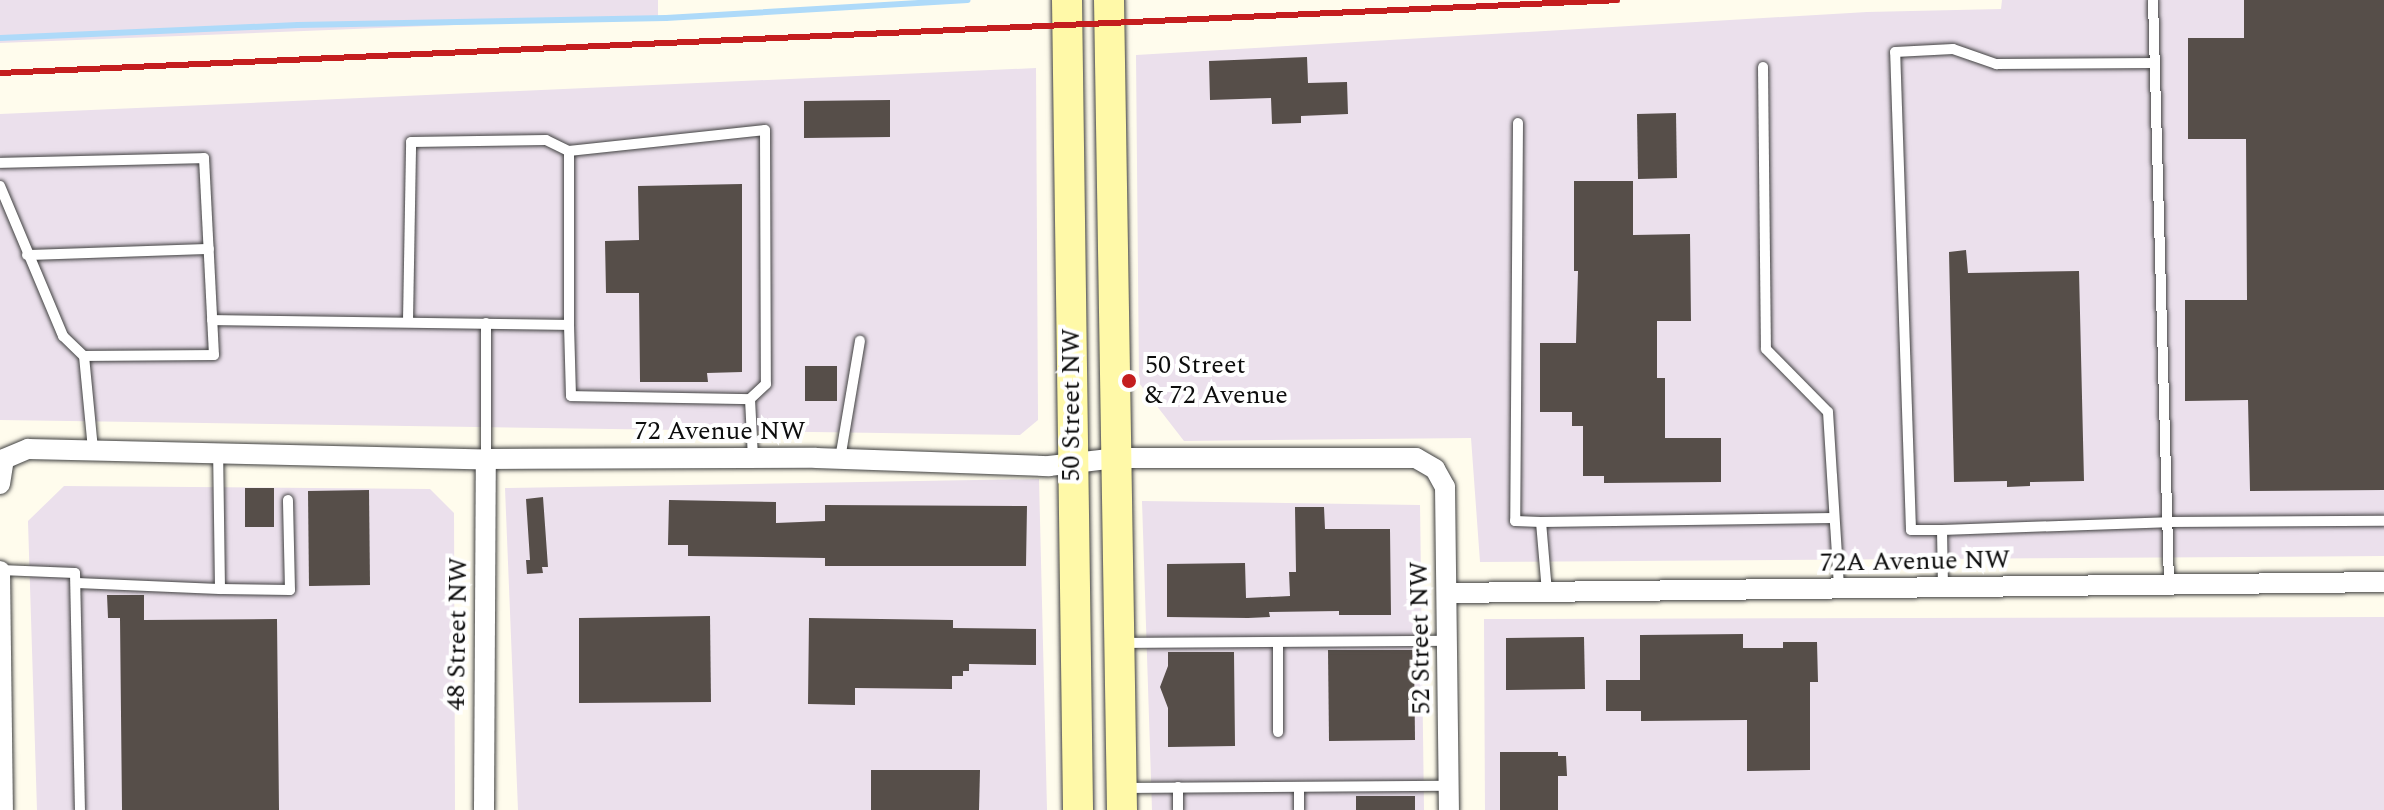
<!DOCTYPE html>
<style>
body{margin:0}
#map{position:relative;width:2384px;height:810px;overflow:hidden;background:#fffced;font-family:Spectral,serif}
div>[style]{position:absolute}
.industrial>*{inset:0;background:#ebe0ec}
.stream>*{height:6px;margin:-3px;padding:0 3px;transform-origin:3px;border-radius:3px;background:#aedaf9}
.building>*{inset:0;background:#564e49}
.roads{filter:drop-shadow(0 0 2px #404040) drop-shadow(0 0 2px #404040)}
.service>*{height:10px;margin:-5px;padding:0 5px;transform-origin:5px;border-radius:5px;background:#fff}
.minor>*{height:20px;margin:-10px;padding:0 10px;transform-origin:10px;border-radius:10px;background:#fff}
.secondary>*{height:30px;margin:-15px;padding:0 15px;transform-origin:15px;border-radius:15px;background:#fff9a8}
.rail>*{height:6px;margin:-3px;padding:0 3px;transform-origin:3px;border-radius:3px;background:#c41e1e}
.dots>*{width:22px;height:22px;translate:-50% -50%;box-sizing:border-box;border:4px solid #fff;border-radius:50%}
span{translate:-50% -50%;white-space:nowrap;text-align:center;line-height:1.15;-webkit-text-stroke:8px #fff;paint-order:stroke}
.poi-label{font-size:26px;color:#0d0d0d}
.left{translate:0 -50%;text-align:left}
.street-label{font-size:26px;color:#0d0d0d}
</style>
<div id="map">
<div class="industrial">
<div style="clip-path:polygon(0 0,658px 0,658px 17px,0 43px)"></div>
<div style="clip-path:polygon(2002px 0,2384px 0,2384px 556px,1480px 562px,1471px 438px,1184px 441px,1139px 383px,1136px 55px,1867px 12px,2001px 9px)"></div>
<div style="clip-path:polygon(1036px 68px,1038px 420px,1020px 435px,0 420px,0 114px)"></div>
<div style="clip-path:polygon(1039px 479px,1047px 810px,518px 810px,505px 488px)"></div>
<div style="clip-path:polygon(64px 486px,430px 489px,454px 513px,455px 810px,37px 810px,28px 521px)"></div>
<div style="clip-path:polygon(1142px 501px,1420px 505px,1424px 810px,1152px 810px)"></div>
<div style="clip-path:polygon(2384px 617px,2384px 810px,1485px 810px,1484px 619px)"></div>
</div>
<div class="stream">
<div style="left:0;top:38px;width:298px;rotate:-2.5deg"></div>
<div style="left:298px;top:25px;width:368px;rotate:-1.1deg"></div>
<div style="left:666px;top:18px;width:302px;rotate:-3.4deg"></div>
</div>
<div class="building">
<div style="clip-path:polygon(2244px 0,2384px 0,2384px 490px,2250px 491px,2248px 400px,2185px 401px,2185px 300px,2247px 300px,2246px 139px,2188px 139px,2188px 38px,2244px 38px)"></div>
<div style="clip-path:polygon(1307px 57px,1308px 83px,1347px 82px,1348px 114px,1301px 116px,1301px 123px,1272px 124px,1271px 98px,1210px 100px,1209px 61px)"></div>
<div style="clip-path:polygon(890px 100px,890px 137px,804px 138px,804px 101px)"></div>
<div style="clip-path:polygon(1676px 113px,1677px 178px,1638px 179px,1637px 114px)"></div>
<div style="clip-path:polygon(1574px 181px,1633px 181px,1633px 235px,1690px 234px,1691px 321px,1657px 321px,1657px 378px,1665px 378px,1665px 438px,1721px 438px,1721px 482px,1604px 483px,1604px 476px,1583px 476px,1583px 426px,1572px 426px,1572px 412px,1540px 412px,1540px 343px,1576px 343px,1578px 271px,1574px 271px)"></div>
<div style="clip-path:polygon(742px 184px,742px 372px,707px 373px,708px 382px,640px 382px,639px 293px,606px 293px,605px 241px,639px 240px,638px 186px)"></div>
<div style="clip-path:polygon(1966px 250px,1968px 273px,2079px 271px,2084px 481px,2030px 482px,2030px 486px,2007px 487px,2007px 481px,1954px 482px,1949px 252px)"></div>
<div style="clip-path:polygon(805px 366px,837px 366px,837px 401px,805px 401px)"></div>
<div style="clip-path:polygon(245px 488px,274px 488px,274px 527px,245px 527px)"></div>
<div style="clip-path:polygon(369px 490px,370px 585px,309px 586px,308px 491px)"></div>
<div style="clip-path:polygon(543px 497px,548px 567px,542px 567px,543px 573px,527px 574px,526px 560px,530px 560px,526px 499px)"></div>
<div style="clip-path:polygon(669px 500px,776px 502px,776px 523px,825px 521px,825px 505px,1027px 506px,1026px 566px,825px 566px,825px 558px,688px 556px,688px 545px,668px 545px)"></div>
<div style="clip-path:polygon(1295px 507px,1324px 507px,1325px 529px,1390px 529px,1391px 615px,1339px 615px,1339px 611px,1269px 612px,1270px 617px,1248px 618px,1167px 617px,1167px 564px,1245px 563px,1246px 598px,1290px 596px,1289px 572px,1296px 572px)"></div>
<div style="clip-path:polygon(107px 595px,144px 595px,144px 620px,277px 619px,279px 810px,122px 810px,120px 618px,108px 618px)"></div>
<div style="clip-path:polygon(710px 616px,711px 702px,579px 703px,579px 618px)"></div>
<div style="clip-path:polygon(809px 618px,953px 620px,953px 628px,1036px 629px,1036px 665px,969px 664px,969px 671px,963px 671px,963px 676px,952px 676px,952px 689px,855px 688px,855px 705px,808px 704px)"></div>
<div style="clip-path:polygon(1743px 634px,1743px 648px,1783px 648px,1783px 642px,1817px 642px,1818px 682px,1810px 682px,1810px 770px,1747px 771px,1747px 720px,1641px 721px,1641px 711px,1606px 711px,1606px 680px,1640px 680px,1640px 635px)"></div>
<div style="clip-path:polygon(1584px 637px,1585px 689px,1506px 690px,1506px 638px)"></div>
<div style="clip-path:polygon(1328px 650px,1414px 650px,1415px 740px,1329px 741px)"></div>
<div style="clip-path:polygon(1168px 652px,1234px 652px,1235px 746px,1168px 747px,1168px 708px,1160px 687px,1168px 666px)"></div>
<div style="clip-path:polygon(1500px 752px,1558px 752px,1558px 756px,1566px 756px,1567px 776px,1558px 776px,1558px 810px,1500px 810px)"></div>
<div style="clip-path:polygon(871px 770px,980px 770px,979px 810px,871px 810px)"></div>
<div style="clip-path:polygon(1356px 796px,1415px 796px,1415px 810px,1356px 810px)"></div>
</div>
<div class="roads">
<div class="service">
<div style="left:2153px;top:0;width:585px;rotate:88.43deg"></div>
<div style="left:1763px;top:67px;width:282px;rotate:89.4deg"></div>
<div style="left:1766px;top:349px;width:88px;rotate:45.5deg"></div>
<div style="left:1828px;top:412px;width:177px;rotate:86.4deg"></div>
<div style="left:1518px;top:123px;width:398px;rotate:90.4deg"></div>
<div style="left:1515px;top:521px;width:26px;rotate:2deg"></div>
<div style="left:0;top:163px;width:204px;rotate:-1.4deg"></div>
<div style="left:204px;top:158px;width:197px;rotate:87.1deg"></div>
<div style="left:214px;top:355px;width:130px;rotate:179.6deg"></div>
<div style="left:0;top:186px;width:163px;rotate:67.2deg"></div>
<div style="left:63px;top:336px;width:29px;rotate:44deg"></div>
<div style="left:84px;top:356px;width:94px;rotate:84.5deg"></div>
<div style="left:27px;top:255px;width:182px;rotate:-1.9deg"></div>
<div style="left:212px;top:320px;width:357px;rotate:0.8deg"></div>
<div style="left:569px;top:325px;width:174px;rotate:-90deg"></div>
<div style="left:569px;top:151px;width:197px;rotate:-6.1deg"></div>
<div style="left:765px;top:130px;width:254px;rotate:89.8deg"></div>
<div style="left:766px;top:384px;width:22px;rotate:137deg"></div>
<div style="left:750px;top:399px;width:59px;rotate:87.1deg"></div>
<div style="left:408px;top:321px;width:179px;rotate:-89deg"></div>
<div style="left:411px;top:142px;width:135px;rotate:-0.8deg"></div>
<div style="left:546px;top:140px;width:25px;rotate:26deg"></div>
<div style="left:486px;top:323px;width:136px;rotate:90deg"></div>
<div style="left:569px;top:325px;width:71px;rotate:88.4deg"></div>
<div style="left:571px;top:396px;width:179px;rotate:1deg"></div>
<div style="left:840px;top:459px;width:120px;rotate:-80.4deg"></div>
<div style="left:1942px;top:530px;width:31px;rotate:180deg"></div>
<div style="left:1911px;top:530px;width:478px;rotate:-91.9deg"></div>
<div style="left:1895px;top:52px;width:58px;rotate:-3deg"></div>
<div style="left:1953px;top:49px;width:46px;rotate:19.2deg"></div>
<div style="left:1996px;top:64px;width:159px;rotate:-0.4deg"></div>
<div style="left:0;top:570px;width:75px;rotate:2.3deg"></div>
<div style="left:75px;top:573px;width:237px;rotate:88.8deg"></div>
<div style="left:76px;top:583px;width:144px;rotate:2.4deg"></div>
<div style="left:220px;top:589px;width:135px;rotate:-90.8deg"></div>
<div style="left:1943px;top:587px;width:57px;rotate:-91deg"></div>
<div style="left:1942px;top:530px;width:225px;rotate:-2deg"></div>
<div style="left:2167px;top:522px;width:217px;rotate:-0.3deg"></div>
<div style="left:220px;top:589px;width:70px;rotate:0.8deg"></div>
<div style="left:290px;top:590px;width:90px;rotate:-91.3deg"></div>
<div style="left:1547px;top:592px;width:70px;rotate:-94.9deg"></div>
<div style="left:1541px;top:522px;width:293px;rotate:-0.8deg"></div>
<div style="left:1278px;top:642px;width:90px;rotate:90deg"></div>
<div style="left:1121px;top:643px;width:326px;rotate:-0.4deg"></div>
<div style="left:1178px;top:787px;width:23px;rotate:90deg"></div>
<div style="left:1299px;top:787px;width:23px;rotate:90deg"></div>
<div style="left:1123px;top:788px;width:326px;rotate:-0.4deg"></div>
</div>
<div class="minor">
<div style="left:0;top:484px;width:25px;rotate:-81deg"></div>
<div style="left:4px;top:459px;width:26px;rotate:-23deg"></div>
<div style="left:28px;top:449px;width:458px;rotate:1.3deg"></div>
<div style="left:486px;top:459px;width:330px;rotate:-0.2deg"></div>
<div style="left:816px;top:458px;width:233px;rotate:2deg"></div>
<div style="left:1049px;top:466px;width:67px;rotate:-6.8deg"></div>
<div style="left:1116px;top:458px;width:300px"></div>
<div style="left:1416px;top:458px;width:22px;rotate:30deg"></div>
<div style="left:1435px;top:469px;width:21px;rotate:61deg"></div>
<div style="left:1445px;top:487px;width:323px;rotate:89.3deg"></div>
<div style="left:0;top:571px;width:239px;rotate:89.3deg"></div>
<div style="left:1447px;top:593px;width:937px;rotate:-0.67deg"></div>
<div style="left:484px;top:810px;width:351px;rotate:-89.7deg"></div>
</div>
<div class="secondary">
<div style="left:1067px;top:0;width:810px;rotate:89.22deg"></div>
<div style="left:1109px;top:0;width:810px;rotate:89.08deg"></div>
</div>
</div>
<div class="rail">
<div style="left:0;top:73px;width:1619px;rotate:-2.58deg"></div>
</div>
<div class="dots">
<div style="left:1129px;top:381px;background:#c41e1e"></div>
</div>
<div class="poi-label">
<span class="left" style="left:1145px;top:381px">50 Street<br>&amp; 72 Avenue</span>
</div>
<div class="street-label">
<span style="left:1072px;top:405px;rotate:-90deg">50 Street NW</span>
<span style="left:720px;top:432px">72 Avenue NW</span>
<span style="left:1915px;top:562px;rotate:-1deg">72A Avenue NW</span>
<span style="left:458px;top:634px;rotate:-89deg">48 Street NW</span>
<span style="left:1421px;top:638px;rotate:-91deg">52 Street NW</span>
</div>
</div>
